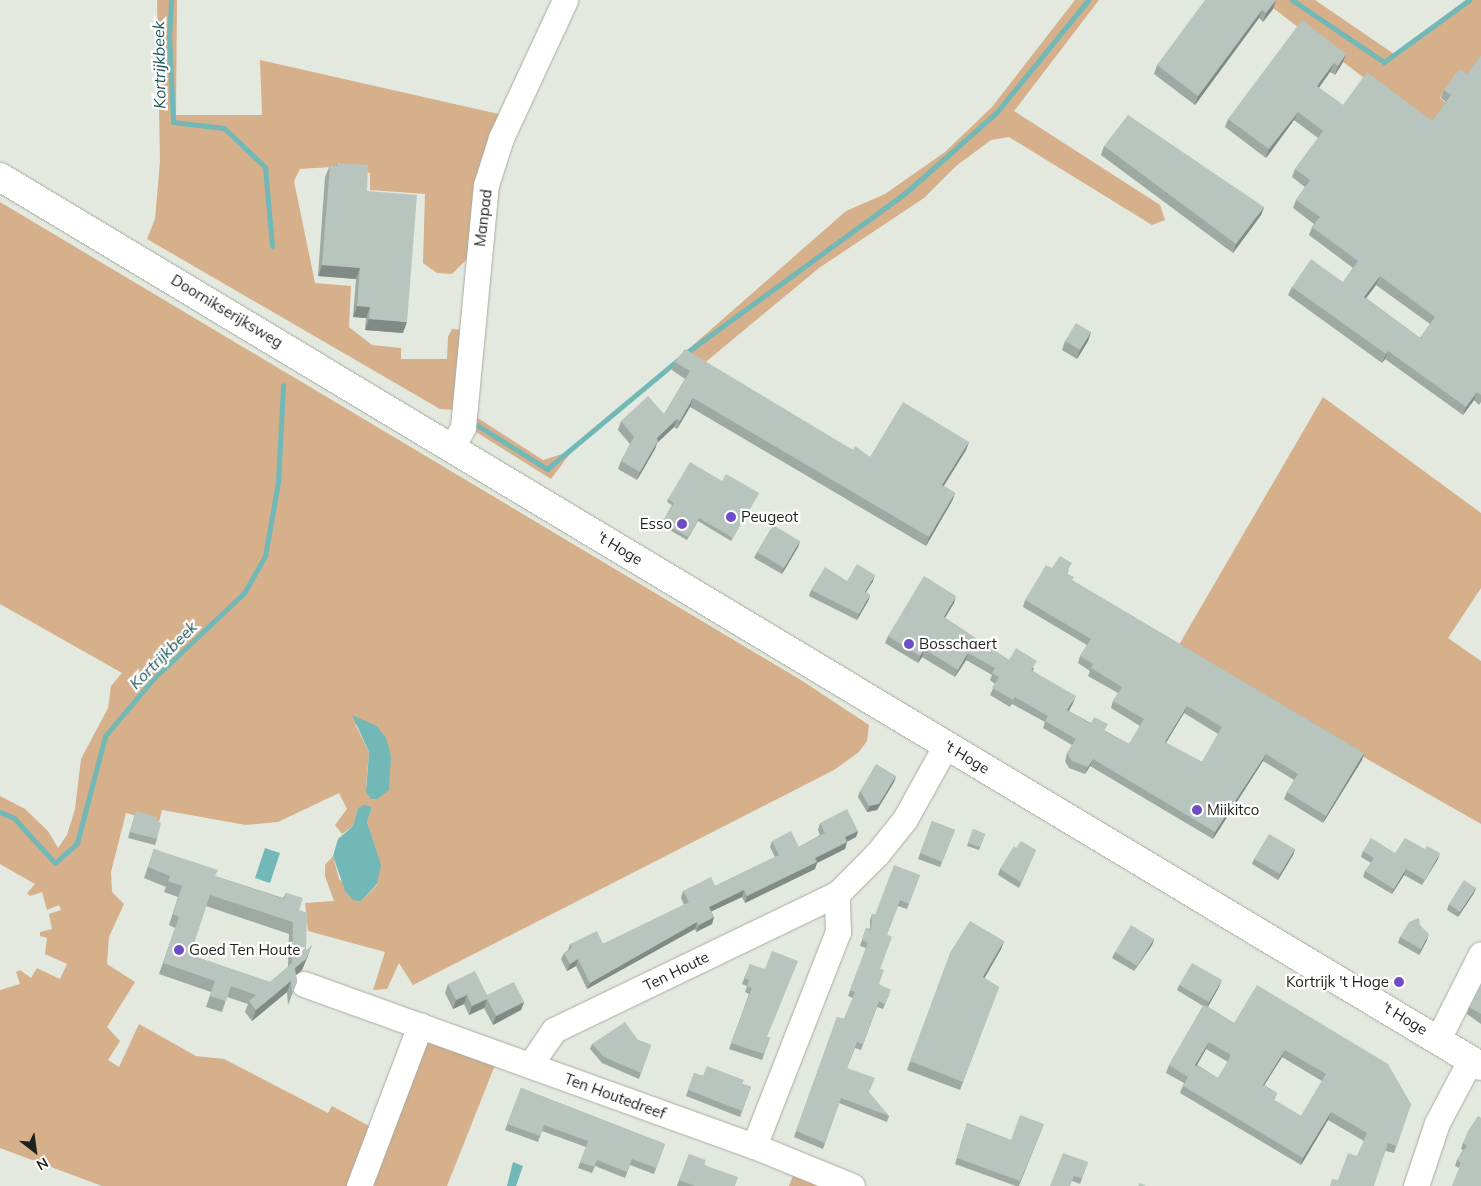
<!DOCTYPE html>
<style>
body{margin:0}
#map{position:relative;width:1481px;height:1186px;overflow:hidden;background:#e3e9de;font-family:Mulish,sans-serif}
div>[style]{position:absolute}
.green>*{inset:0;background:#d6af8b}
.water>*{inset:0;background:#71b8b7}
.stream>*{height:5px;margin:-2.5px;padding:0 2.5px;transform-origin:2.5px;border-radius:2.5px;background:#71b8b7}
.roads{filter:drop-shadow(0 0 1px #a7aca1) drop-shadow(0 0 1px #a7aca1)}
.minor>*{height:25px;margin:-12.5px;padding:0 12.5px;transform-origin:12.5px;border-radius:12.5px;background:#fff}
.major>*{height:28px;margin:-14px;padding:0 14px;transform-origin:14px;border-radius:14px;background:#fff}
.wall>*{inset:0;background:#9ea9a3}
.shaded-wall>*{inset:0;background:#818a85}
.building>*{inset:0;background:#b8c5be}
.dots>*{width:14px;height:14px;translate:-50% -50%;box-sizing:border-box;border:2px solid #fff;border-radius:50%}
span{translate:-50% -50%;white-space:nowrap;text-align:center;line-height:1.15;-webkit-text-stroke:4.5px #fff;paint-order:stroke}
.street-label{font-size:15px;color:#1f211d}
.poi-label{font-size:15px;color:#1f211d}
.left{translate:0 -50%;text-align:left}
.right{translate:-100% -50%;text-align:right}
.water-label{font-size:16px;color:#1a5857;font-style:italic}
.north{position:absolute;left:10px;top:1126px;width:50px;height:50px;-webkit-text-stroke:4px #fff;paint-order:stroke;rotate:150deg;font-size:14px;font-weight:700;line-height:20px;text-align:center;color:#1f211d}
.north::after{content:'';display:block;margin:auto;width:18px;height:22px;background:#1f211d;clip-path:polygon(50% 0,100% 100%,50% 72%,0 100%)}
</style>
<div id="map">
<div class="green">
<div style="clip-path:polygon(157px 0,177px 0,176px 115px,262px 115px,260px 60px,503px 115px,467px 259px,452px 274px,437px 273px,423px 263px,425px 194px,370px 190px,370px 173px,331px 167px,300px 169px,294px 181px,315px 283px,351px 286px,349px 327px,372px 345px,401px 348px,401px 359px,447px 359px,448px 337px,452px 329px,464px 330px,455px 410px,440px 409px,147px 239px,155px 219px,160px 161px)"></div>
<div style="clip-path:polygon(1075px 0,1099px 0,1014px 111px,1160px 205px,1165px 220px,1152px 225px,1009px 137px,991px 140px,956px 166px,924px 198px,819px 268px,702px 365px,684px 353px,846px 211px,885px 194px,945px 152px,992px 107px)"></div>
<div style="clip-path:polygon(1263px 0,1315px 0,1394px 54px,1466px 0,1481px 0,1481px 56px,1463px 81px,1455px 75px,1440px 98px,1447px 104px,1429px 128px)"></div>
<div style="clip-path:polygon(evenodd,0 202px,801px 680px,869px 725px,867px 741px,859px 752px,834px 770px,413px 985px,399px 963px,387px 989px,373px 990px,385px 952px,308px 931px,305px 903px,334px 901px,325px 876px,325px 865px,333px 856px,339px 879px,361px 901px,377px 885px,375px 849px,367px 822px,372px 807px,358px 808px,353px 826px,342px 834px,335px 825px,347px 809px,339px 793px,278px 822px,246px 825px,162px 810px,159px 822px,126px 813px,111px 872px,112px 892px,124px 904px,109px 937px,107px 964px,135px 982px,107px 1027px,120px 1041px,108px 1060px,119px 1067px,139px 1024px,196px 1056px,224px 1059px,328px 1113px,332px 1106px,371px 1127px,349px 1186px,102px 1186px,0 1148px,0 990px,20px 984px,16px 972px,20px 970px,31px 978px,37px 968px,60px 979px,67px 964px,45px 954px,47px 938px,40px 936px,40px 932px,52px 929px,49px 914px,61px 910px,59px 905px,47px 910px,42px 892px,30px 896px,27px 893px,35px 884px,0 864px,0 796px,25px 809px,48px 831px,58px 848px,67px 835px,75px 809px,81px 759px,108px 708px,111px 686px,122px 673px,0 604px,0 202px,355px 724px,391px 756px,366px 786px,369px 752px,355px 724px)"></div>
<div style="clip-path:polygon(1323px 397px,1481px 513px,1481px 588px,1448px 638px,1481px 661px,1481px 824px,1176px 650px)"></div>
<div style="clip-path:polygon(470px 413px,543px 460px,572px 451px,551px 479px,476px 432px,470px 424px)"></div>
<div style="clip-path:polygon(437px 1040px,497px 1060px,447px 1186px,371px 1186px,427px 1043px)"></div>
<div style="clip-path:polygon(794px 1173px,822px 1186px,789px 1186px)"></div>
</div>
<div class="water">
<div style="clip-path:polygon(352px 715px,377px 726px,386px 738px,391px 756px,389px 790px,377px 799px,371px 799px,366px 792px,369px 752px)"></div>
<div style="clip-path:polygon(364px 805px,372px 807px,367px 822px,381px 865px,377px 884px,361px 901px,353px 900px,345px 891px,333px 856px,338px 839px,353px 826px,358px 808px)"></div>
<div style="clip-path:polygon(265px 848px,280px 853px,270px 883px,255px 878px)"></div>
<div style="clip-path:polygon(513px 1162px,523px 1166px,516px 1186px,507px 1186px)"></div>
</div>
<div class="stream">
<div style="left:171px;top:0;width:34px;rotate:93deg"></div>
<div style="left:169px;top:34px;width:88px;rotate:87.4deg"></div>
<div style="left:173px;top:122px;width:51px;rotate:6.7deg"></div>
<div style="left:224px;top:128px;width:57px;rotate:43.6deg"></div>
<div style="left:265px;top:167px;width:79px;rotate:84.9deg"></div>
<div style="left:1292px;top:0;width:111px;rotate:34deg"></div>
<div style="left:1384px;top:62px;width:105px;rotate:-36.1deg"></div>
<div style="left:477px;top:425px;width:83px;rotate:32.2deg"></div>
<div style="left:547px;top:469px;width:186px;rotate:-39.8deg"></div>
<div style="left:690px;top:350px;width:265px;rotate:-36.1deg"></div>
<div style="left:904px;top:194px;width:123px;rotate:-41.4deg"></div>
<div style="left:996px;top:113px;width:146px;rotate:-50.8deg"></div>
<div style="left:0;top:812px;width:15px;rotate:23deg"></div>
<div style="left:14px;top:818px;width:61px;rotate:47.7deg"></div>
<div style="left:55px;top:863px;width:30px;rotate:-42deg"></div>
<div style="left:77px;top:843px;width:111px;rotate:-75.3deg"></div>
<div style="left:105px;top:736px;width:76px;rotate:-49.8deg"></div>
<div style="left:154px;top:678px;width:124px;rotate:-43.4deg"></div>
<div style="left:244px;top:593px;width:43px;rotate:-60.4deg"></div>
<div style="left:265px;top:556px;width:75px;rotate:-80deg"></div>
<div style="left:278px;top:482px;width:97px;rotate:-87deg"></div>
</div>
<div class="roads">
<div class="minor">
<div style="left:451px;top:449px;width:25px;rotate:-61deg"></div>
<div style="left:463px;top:427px;width:243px;rotate:-84.6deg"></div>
<div style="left:486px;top:185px;width:49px;rotate:-72.3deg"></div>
<div style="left:501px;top:138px;width:152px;rotate:-65.1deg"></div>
<div style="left:304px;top:984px;width:478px;rotate:19.8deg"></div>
<div style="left:754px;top:1146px;width:106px;rotate:22.2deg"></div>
<div style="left:1438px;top:1039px;width:95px;rotate:-63.2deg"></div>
<div style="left:530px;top:1065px;width:42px;rotate:-55.6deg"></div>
<div style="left:554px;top:1030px;width:314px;rotate:-25.7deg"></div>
<div style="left:837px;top:894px;width:57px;rotate:-45deg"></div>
<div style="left:877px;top:854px;width:45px;rotate:-51.3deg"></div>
<div style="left:905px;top:819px;width:85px;rotate:-61deg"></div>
<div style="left:754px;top:1146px;width:230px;rotate:-68.6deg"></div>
<div style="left:838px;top:932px;width:38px;rotate:-92deg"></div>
<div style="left:359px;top:1186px;width:172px;rotate:-69.2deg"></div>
<div style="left:1416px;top:1186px;width:66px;rotate:-71.6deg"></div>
<div style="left:1437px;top:1123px;width:72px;rotate:-62deg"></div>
</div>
<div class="major">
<div style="left:0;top:177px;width:1727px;rotate:30.98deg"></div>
</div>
</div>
<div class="wall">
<div style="clip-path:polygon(1276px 0,1273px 9px,1263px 22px,1259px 18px,1195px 105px,1154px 74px,1157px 65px)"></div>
<div style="clip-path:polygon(evenodd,1346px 54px,1343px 62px,1335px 75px,1330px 72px,1319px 88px,1343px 105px,1432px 121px,1446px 102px,1441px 98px,1444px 90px,1467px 74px,1481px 55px,1481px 402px,1479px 405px,1474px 400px,1463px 415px,1385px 359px,1382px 363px,1288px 295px,1292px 287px,1343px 282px,1353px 268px,1309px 235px,1312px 227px,1314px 224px,1293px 208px,1296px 200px,1305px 187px,1292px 177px,1295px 169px,1318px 138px,1294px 120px,1266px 158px,1225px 127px,1228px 119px,1346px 54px,1376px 285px,1430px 324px,1420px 338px,1366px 298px,1376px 285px)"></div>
<div style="clip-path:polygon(1104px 146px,1264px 207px,1261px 215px,1233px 253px,1101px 155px)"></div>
<div style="clip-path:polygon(337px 163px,367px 191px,403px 333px,365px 330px,366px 318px,353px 317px,356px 279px,318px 276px,325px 177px,330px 165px,336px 166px)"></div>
<div style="clip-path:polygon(1091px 332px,1088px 341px,1077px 359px,1062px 350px,1065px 341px)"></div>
<div style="clip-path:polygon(675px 362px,853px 450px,870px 457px,969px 442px,966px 450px,944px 486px,955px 493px,952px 501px,926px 546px,690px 407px,677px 429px,674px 427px,657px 443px,655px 449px,637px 480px,618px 469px,621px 461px,630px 444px,618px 430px,621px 421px,664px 414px,685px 379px,672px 370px)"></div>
<div style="clip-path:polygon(722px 481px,759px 493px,731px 541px,698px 521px,687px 540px,661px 525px,672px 505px,667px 502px,668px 499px)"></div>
<div style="clip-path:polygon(800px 541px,798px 547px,782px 574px,754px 558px,757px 552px)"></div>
<div style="clip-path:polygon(evenodd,1052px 568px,1069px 570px,1067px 573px,1073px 581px,1364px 753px,1362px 760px,1323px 823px,1284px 799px,1287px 792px,1294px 780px,1263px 761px,1213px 839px,1090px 766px,1085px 774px,1069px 768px,1065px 761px,1067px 753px,1072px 745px,1043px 728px,1045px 722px,1012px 704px,1010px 707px,990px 695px,995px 684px,990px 680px,992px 675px,966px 660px,955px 677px,922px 657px,918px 663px,885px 643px,888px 636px,954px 603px,945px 618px,1009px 660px,1034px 668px,1033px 671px,1073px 703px,1069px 711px,1129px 744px,1140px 726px,1111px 708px,1113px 701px,1118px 693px,1088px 676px,1090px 671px,1078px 663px,1080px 656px,1087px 645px,1023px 607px,1025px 600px,1052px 568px,1184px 713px,1218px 734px,1202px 762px,1166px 743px,1184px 713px)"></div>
<div style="clip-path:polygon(847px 581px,873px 581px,866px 592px,870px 595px,868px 601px,857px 620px,809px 596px,811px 590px)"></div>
<div style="clip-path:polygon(896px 776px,894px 782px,877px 810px,867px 812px,858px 797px,860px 791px)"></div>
<div style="clip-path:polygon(136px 811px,156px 821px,157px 839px,155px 845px,128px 838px)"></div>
<div style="clip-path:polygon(932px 821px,955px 830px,940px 867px,918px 859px)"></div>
<div style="clip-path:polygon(820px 823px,858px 831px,856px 837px,847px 842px,845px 849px,817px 863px,815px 869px,745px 903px,742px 897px,711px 911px,714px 917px,712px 924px,696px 932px,695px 929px,587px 989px,576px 966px,567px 971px,561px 959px,564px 953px,568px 950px,570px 944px,603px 944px,684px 905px,681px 898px,683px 891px,715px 886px,775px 857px,770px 847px,772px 841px,799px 847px,820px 835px,818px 830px)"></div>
<div style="clip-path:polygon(973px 829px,985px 834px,979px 850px,967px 846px)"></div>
<div style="clip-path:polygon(1016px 848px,1036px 850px,1019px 888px,998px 875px,1000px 869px)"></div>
<div style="clip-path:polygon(evenodd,154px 849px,215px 876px,283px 898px,286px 893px,299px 910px,306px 950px,308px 956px,302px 970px,296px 975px,297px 982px,288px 1005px,287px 992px,252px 1021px,245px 1012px,248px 1004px,227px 997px,222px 1012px,206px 1007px,211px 992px,159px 974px,175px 928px,169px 925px,178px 897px,164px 892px,166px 887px,144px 878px,154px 849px,206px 906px,289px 934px,288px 967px,270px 982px,190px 955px,206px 906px)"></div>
<div style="clip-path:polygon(1295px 849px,1293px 855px,1278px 880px,1252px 864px,1254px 859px)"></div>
<div style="clip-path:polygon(1363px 851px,1395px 853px,1438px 859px,1422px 885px,1404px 875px,1392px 894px,1363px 877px,1365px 871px,1371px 863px,1361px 857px)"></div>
<div style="clip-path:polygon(920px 875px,907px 909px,898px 906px,887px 934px,880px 969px,879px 984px,889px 995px,883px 1009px,877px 1007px,861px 1050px,855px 1048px,847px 1068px,889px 1116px,887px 1122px,839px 1103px,823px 1149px,794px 1137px,837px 1017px,844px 1019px,853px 998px,848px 996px,866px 948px,860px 946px,866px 928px,870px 929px,870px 920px,872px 914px,875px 915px)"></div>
<div style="clip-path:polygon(1476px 888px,1474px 893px,1458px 917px,1447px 910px,1449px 904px)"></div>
<div style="clip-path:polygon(1420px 925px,1427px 940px,1419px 955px,1398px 943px,1400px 937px)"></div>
<div style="clip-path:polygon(1154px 939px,1152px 945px,1134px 971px,1112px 958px,1115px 952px)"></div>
<div style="clip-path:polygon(1004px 941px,1001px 949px,984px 978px,999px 987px,960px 1090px,907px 1070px,951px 951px)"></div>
<div style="clip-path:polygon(750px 964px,767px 1037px,770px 1038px,762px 1060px,729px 1049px,749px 994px,745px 992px,747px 986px,742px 984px)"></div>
<div style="clip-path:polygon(448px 984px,487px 995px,524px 1002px,521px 1010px,493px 1025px,484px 1008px,469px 1015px,464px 1004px,453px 1009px,445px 993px)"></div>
<div style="clip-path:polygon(1481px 984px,1481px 1024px,1467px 1014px,1469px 1007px)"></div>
<div style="clip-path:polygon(evenodd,1179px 985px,1220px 985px,1208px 1007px,1234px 1023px,1411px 1104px,1394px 1153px,1386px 1151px,1338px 1180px,1357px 1156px,1364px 1141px,1328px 1120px,1301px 1165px,1180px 1093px,1184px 1083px,1166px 1073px,1169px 1065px,1203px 1006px,1177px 990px,1179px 985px,1206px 1049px,1228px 1062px,1218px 1078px,1197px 1065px,1206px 1049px,1179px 985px,1282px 1057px,1322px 1081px,1301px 1116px,1274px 1100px,1277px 1093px,1264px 1085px,1282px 1057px)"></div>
<div style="clip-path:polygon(638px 1040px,651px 1045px,639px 1079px,602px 1063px,590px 1049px,592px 1044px)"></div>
<div style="clip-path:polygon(694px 1073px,703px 1076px,743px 1084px,751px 1087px,740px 1117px,686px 1096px)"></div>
<div style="clip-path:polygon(521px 1088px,665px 1144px,654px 1174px,630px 1165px,625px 1178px,595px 1166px,592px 1173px,578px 1168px,586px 1147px,542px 1131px,538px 1142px,505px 1130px)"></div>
<div style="clip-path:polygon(1478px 1116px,1459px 1168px,1455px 1166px,1457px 1160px,1463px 1150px,1461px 1149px,1463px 1143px)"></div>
<div style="clip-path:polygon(967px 1123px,1011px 1140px,1044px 1124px,1019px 1186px,1016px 1186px,955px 1164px)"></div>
<div style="clip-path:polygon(689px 1154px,735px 1186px,677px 1186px)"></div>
<div style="clip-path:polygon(1088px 1162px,1080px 1184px,1072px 1181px,1050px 1186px)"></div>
</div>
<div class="shaded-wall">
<div style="clip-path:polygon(1276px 0,1273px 9px,1263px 22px,1266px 13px)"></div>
<div style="clip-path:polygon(1262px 10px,1259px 18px,1195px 105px,1198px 96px)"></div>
<div style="clip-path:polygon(1346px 54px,1343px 62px,1335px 75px,1338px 66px)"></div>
<div style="clip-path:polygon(1334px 63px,1330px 72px,1313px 95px,1317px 86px)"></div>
<div style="clip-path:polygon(1298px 112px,1294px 120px,1266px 158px,1269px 149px)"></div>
<div style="clip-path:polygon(1264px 207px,1261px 215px,1233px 253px,1236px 244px)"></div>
<div style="clip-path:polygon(322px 265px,360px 268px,356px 279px,318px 276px)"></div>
<div style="clip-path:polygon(1380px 276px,1376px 285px,1361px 305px,1364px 297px)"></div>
<div style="clip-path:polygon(357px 306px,370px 307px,366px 318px,353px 317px)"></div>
<div style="clip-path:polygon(369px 319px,407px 322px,403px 333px,365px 330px)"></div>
<div style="clip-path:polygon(1091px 332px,1088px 341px,1077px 359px,1080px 350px)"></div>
<div style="clip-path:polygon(1388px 351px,1385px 359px,1382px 363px,1386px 354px)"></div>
<div style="clip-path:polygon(1477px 392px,1474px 400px,1463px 415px,1466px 407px)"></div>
<div style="clip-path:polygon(693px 398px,690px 407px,677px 429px,680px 421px)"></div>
<div style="clip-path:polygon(677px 419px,674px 427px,657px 443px,655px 449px,637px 480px,640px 472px,657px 438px)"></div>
<div style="clip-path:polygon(969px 442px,966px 450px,939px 493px,942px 485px)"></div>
<div style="clip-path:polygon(955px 493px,952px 501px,926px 546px,929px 537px)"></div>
<div style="clip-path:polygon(800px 541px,798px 547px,782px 574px,784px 568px)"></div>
<div style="clip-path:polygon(875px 575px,873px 581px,863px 597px,865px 592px)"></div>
<div style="clip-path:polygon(870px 595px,868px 601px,857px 620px,859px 614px)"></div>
<div style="clip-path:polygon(956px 596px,954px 603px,941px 624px,944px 617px)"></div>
<div style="clip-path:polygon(924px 649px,922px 657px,918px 663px,920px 656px)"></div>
<div style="clip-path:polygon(968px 653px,966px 660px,955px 677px,958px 670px)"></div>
<div style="clip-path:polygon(1076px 696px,1073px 703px,1065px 717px,1067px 710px)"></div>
<div style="clip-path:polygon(1187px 706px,1184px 713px,1162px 749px,1165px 742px)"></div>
<div style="clip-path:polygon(1364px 753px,1362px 760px,1323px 823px,1326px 816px)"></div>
<div style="clip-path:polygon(1266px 754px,1263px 761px,1213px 839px,1215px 832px)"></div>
<div style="clip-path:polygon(1093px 759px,1090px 766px,1085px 774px,1088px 767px)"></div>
<div style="clip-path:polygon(896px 776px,894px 782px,877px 810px,867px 812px,869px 806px)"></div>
<div style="clip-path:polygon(858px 831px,856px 837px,842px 844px,845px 837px)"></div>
<div style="clip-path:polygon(847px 842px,845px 849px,817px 863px,815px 869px,745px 903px,747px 896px,815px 858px)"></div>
<div style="clip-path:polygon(1295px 849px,1293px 855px,1278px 880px,1280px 874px)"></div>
<div style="clip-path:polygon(1440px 853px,1438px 859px,1422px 885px,1425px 880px)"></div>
<div style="clip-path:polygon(1406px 869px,1404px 875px,1392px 894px,1394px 889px)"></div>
<div style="clip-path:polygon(1476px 888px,1474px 893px,1458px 917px,1460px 912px)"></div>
<div style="clip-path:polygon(744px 890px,742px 897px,706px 914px,709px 907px)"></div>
<div style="clip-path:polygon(714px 917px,712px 924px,696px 932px,699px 925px)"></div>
<div style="clip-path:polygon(697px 922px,695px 929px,587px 989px,590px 983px)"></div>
<div style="clip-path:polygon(1429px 934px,1427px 940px,1419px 955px,1421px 949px)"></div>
<div style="clip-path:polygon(1154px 939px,1152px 945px,1134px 971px,1137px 966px)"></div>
<div style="clip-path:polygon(1004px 941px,1001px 949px,980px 986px,983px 977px)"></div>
<div style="clip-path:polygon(312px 945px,302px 970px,291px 979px,295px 968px)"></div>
<div style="clip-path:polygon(578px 959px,576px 966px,567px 971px,570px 964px)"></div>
<div style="clip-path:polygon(1222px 980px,1220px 985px,1207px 1008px,1209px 1002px)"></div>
<div style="clip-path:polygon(291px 981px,287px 992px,252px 1021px,256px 1010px)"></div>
<div style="clip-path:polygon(467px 995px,464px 1004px,453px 1009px,456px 1000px)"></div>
<div style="clip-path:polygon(487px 999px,484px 1008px,469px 1015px,472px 1006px)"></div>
<div style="clip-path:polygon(524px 1002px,521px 1010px,493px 1025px,496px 1016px)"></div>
<div style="clip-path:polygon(1209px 1042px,1206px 1049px,1193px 1072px,1195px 1065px)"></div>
<div style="clip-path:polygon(1285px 1050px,1282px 1057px,1260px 1092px,1263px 1085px)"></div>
<div style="clip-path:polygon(1331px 1112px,1328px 1120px,1301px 1165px,1303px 1158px)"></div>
</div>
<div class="building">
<div style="clip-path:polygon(1205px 0,1276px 0,1266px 13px,1262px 10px,1198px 96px,1157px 65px)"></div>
<div style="clip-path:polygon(evenodd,1302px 20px,1346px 54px,1338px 66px,1334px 63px,1317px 86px,1343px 105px,1367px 72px,1432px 121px,1451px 95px,1444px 90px,1460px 69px,1467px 74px,1481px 55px,1481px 395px,1477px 392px,1466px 407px,1388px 351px,1386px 354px,1292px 287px,1311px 259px,1343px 282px,1358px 261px,1312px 227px,1320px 217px,1296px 200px,1310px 180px,1295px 169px,1323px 131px,1298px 112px,1269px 149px,1228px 119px,1302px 20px,1380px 276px,1435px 317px,1420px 338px,1364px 297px,1380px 276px)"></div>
<div style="clip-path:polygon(1128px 115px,1264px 207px,1236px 244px,1104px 146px)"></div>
<div style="clip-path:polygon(337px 163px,368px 165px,367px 191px,417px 195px,407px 322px,369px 319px,370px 307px,357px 306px,360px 268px,322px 265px,330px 165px,337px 166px)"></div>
<div style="clip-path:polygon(1076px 323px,1091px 332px,1080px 350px,1065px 341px)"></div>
<div style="clip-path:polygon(685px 349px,853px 450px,855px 446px,870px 457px,903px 402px,969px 442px,942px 485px,955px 493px,929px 537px,693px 398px,680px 421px,677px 419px,657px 438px,658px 441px,640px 472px,621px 461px,634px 437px,621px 421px,648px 396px,664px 414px,690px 371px,675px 362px)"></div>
<div style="clip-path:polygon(690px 462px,722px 481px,726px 474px,759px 493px,733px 538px,699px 518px,688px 537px,662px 522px,674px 503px,668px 499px)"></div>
<div style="clip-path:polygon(773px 525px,800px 541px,784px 568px,757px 552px)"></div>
<div style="clip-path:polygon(evenodd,1060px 556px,1072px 563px,1066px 573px,1074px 577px,1072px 580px,1364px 753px,1326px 816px,1287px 792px,1298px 774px,1266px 754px,1215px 832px,1093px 759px,1088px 767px,1072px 761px,1067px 753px,1076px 739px,1045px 721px,1048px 716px,1015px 697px,1013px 700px,992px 688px,999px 677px,992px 673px,995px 668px,968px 653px,958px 670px,924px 649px,920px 656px,888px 636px,924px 576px,956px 596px,944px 617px,1009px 660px,1016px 648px,1037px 661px,1031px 670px,1076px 696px,1067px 710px,1091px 724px,1094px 717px,1108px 724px,1104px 731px,1129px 744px,1144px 719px,1113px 701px,1122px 687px,1091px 668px,1093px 664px,1080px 656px,1091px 639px,1025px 600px,1046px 565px,1052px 568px,1060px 556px,1187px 706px,1222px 727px,1202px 762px,1165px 742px,1187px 706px)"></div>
<div style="clip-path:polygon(857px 564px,875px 575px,865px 592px,870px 595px,859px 614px,811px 590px,825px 567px,847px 581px)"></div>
<div style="clip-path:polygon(876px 764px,896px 776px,879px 804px,869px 806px,860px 791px)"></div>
<div style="clip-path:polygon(847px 809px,858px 831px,845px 837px,847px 842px,815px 858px,817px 862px,747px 896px,744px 890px,709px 907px,714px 917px,699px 925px,697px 922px,590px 983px,578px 959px,570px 964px,564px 953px,572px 948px,570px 944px,597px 931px,603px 944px,689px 902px,683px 891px,711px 877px,715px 886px,779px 855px,772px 841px,791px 831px,799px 847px,825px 833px,820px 823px)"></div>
<div style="clip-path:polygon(136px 811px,157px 817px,156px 821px,161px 823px,157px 839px,130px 832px)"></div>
<div style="clip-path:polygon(932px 821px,955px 830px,942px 862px,920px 853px)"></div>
<div style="clip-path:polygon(973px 829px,985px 834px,980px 847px,968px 843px)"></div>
<div style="clip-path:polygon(1269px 834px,1295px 849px,1280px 874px,1254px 859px)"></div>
<div style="clip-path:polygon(1371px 838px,1395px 853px,1405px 838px,1425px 849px,1427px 846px,1440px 853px,1425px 880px,1406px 869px,1394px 889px,1365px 871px,1374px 858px,1363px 851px)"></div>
<div style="clip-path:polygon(1021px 841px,1036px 850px,1021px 882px,1000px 869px,1014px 846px,1016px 848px)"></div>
<div style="clip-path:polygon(evenodd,154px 849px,218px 870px,215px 876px,284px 899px,286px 893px,303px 898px,299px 910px,307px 913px,306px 950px,312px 945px,306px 959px,295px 968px,297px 982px,292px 994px,291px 981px,256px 1010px,249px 1001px,256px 995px,231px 986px,226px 1001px,210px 996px,215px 981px,163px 963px,179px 917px,173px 914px,182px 886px,168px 881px,170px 876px,148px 867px,154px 849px,210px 895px,293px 922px,292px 963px,270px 982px,190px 955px,210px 895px)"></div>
<div style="clip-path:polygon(894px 865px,920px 875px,909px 904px,900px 900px,887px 934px,892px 937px,880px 969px,884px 970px,879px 984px,891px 990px,885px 1004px,879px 1001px,863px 1044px,857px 1042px,847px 1068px,875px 1078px,869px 1092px,889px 1116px,841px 1098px,825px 1143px,796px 1131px,837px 1017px,844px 1019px,855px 992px,850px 990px,868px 943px,862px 940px,866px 928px,871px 930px,872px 914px,875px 915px)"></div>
<div style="clip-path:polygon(1464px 880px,1476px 888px,1460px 912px,1449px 904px)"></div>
<div style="clip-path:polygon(1419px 918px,1420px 925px,1429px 934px,1421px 949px,1400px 937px,1409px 922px)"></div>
<div style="clip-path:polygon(970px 921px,1004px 941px,983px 977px,999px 987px,963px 1082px,910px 1061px,951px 951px)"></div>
<div style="clip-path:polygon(1131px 925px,1154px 939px,1137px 966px,1115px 952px)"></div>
<div style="clip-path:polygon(772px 951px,798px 961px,767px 1037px,770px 1038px,764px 1054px,731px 1043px,752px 988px,747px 986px,749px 980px,744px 978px,750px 964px,765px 969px)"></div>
<div style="clip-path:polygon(1192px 963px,1222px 980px,1209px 1002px,1179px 985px)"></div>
<div style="clip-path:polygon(475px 971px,487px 995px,514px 982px,524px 1002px,496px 1016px,487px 999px,472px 1006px,467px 995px,456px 1000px,448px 984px)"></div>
<div style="clip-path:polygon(1481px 984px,1481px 1014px,1469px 1007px)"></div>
<div style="clip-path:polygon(evenodd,1257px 985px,1388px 1064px,1411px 1104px,1397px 1146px,1388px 1143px,1374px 1186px,1330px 1186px,1332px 1179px,1338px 1180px,1348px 1153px,1357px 1156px,1367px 1133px,1331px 1112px,1303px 1158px,1183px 1086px,1188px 1077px,1169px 1065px,1204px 1005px,1234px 1023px,1257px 985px,1209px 1042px,1231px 1055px,1218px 1078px,1195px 1065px,1209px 1042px,1257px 985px,1285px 1050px,1326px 1074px,1301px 1116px,1273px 1099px,1277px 1093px,1263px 1085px,1285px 1050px)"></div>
<div style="clip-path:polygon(625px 1022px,638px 1040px,651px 1045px,641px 1073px,604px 1057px,592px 1044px)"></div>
<div style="clip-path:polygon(707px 1066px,744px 1080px,742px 1084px,751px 1087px,742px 1111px,688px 1090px,694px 1073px,703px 1076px)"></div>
<div style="clip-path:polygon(521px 1088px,665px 1144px,656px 1168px,632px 1159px,627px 1172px,597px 1160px,594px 1167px,580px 1162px,588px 1141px,544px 1125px,540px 1136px,507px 1124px)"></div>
<div style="clip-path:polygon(1020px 1115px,1044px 1124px,1020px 1181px,957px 1158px,967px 1123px,1011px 1140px)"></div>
<div style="clip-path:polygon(1478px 1116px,1481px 1118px,1481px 1186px,1452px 1186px,1461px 1163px,1457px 1160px,1467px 1146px,1463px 1143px,1468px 1131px)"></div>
<div style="clip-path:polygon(1063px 1153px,1088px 1162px,1082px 1178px,1074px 1176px,1070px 1186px,1050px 1186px)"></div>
<div style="clip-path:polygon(689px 1154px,706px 1160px,704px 1165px,738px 1177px,735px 1186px,695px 1186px,679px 1180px)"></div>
<div style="clip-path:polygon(1140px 1183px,1146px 1186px,1138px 1186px)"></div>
</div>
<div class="dots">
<div style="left:731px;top:517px;background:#6d4dc6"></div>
<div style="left:682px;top:524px;background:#6d4dc6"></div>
<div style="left:909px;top:644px;background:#6d4dc6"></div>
<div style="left:1197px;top:810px;background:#6d4dc6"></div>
<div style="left:179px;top:950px;background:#6d4dc6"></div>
<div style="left:1399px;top:982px;background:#6d4dc6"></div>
</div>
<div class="street-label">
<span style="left:483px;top:218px;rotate:-83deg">Manpad</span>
<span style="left:227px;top:311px;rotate:31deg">Doornikserijksweg</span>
<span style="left:620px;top:548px;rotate:31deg">'t Hoge</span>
<span style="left:967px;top:757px;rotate:31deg">'t Hoge</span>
<span style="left:676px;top:971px;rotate:-26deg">Ten Houte</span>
<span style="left:1405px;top:1018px;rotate:31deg">'t Hoge</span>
<span style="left:615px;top:1096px;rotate:20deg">Ten Houtedreef</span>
</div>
<div class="poi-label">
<span class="left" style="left:741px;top:517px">Peugeot</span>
<span class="right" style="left:672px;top:524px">Esso</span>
<span class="left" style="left:919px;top:644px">Bosschaert</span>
<span class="left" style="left:1207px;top:810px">Miikitco</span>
<span class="left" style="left:189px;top:950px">Goed Ten Houte</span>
<span class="right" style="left:1389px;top:982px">Kortrijk 't Hoge</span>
</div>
<div class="water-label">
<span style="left:159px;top:65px;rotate:-91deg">Kortrijkbeek</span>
<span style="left:163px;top:655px;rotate:-45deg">Kortrijkbeek</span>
</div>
<div class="north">N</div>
</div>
